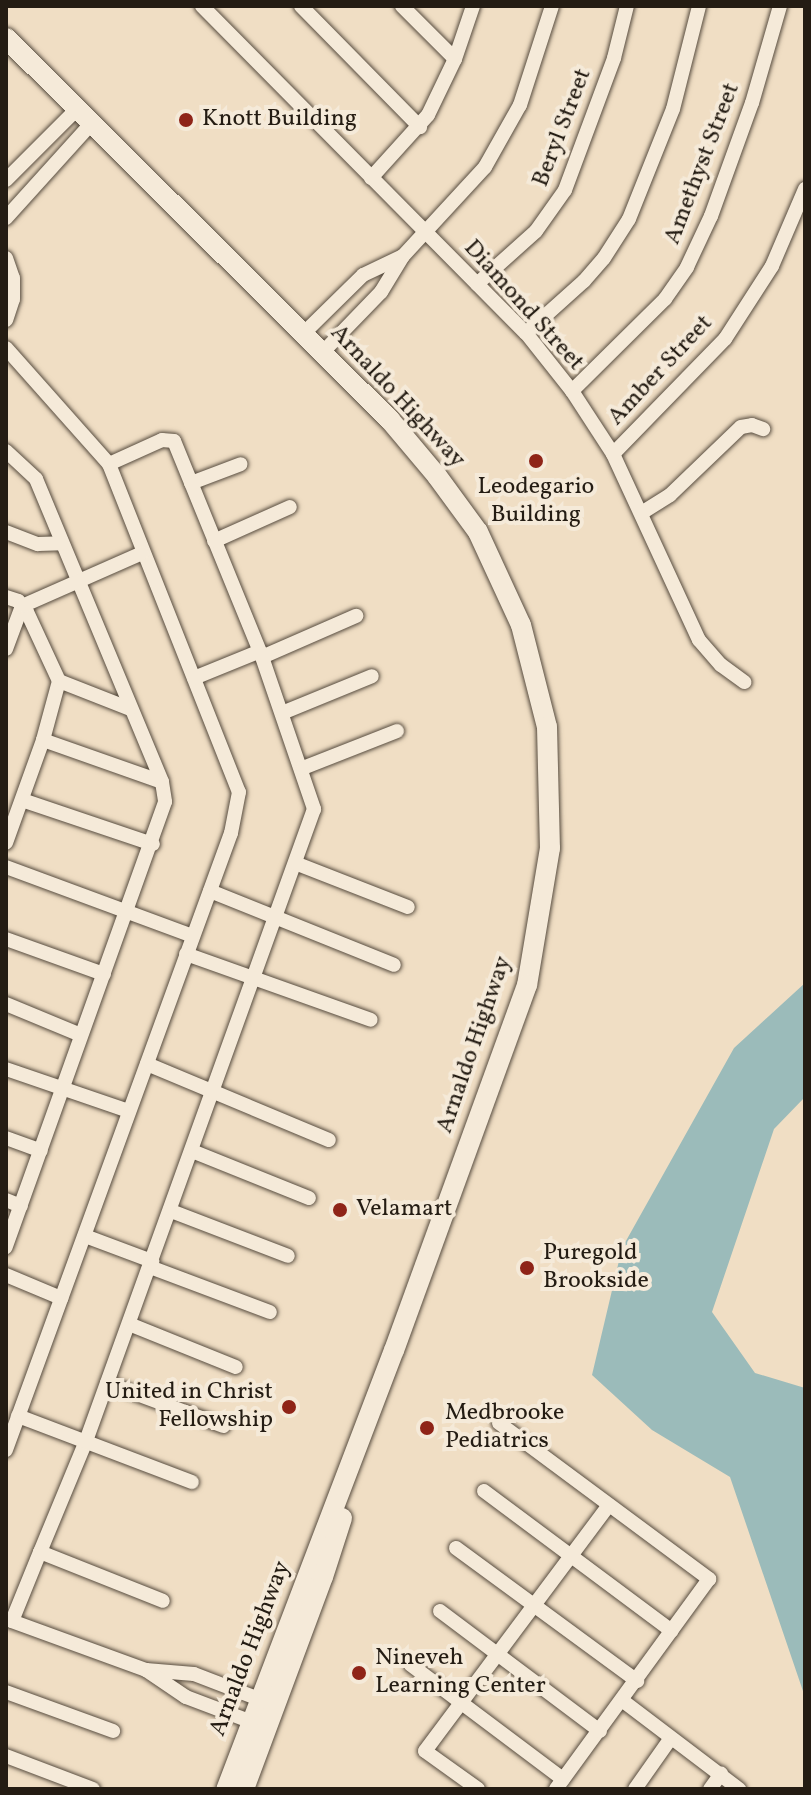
<!DOCTYPE html>
<style>
body{margin:0}
#map{position:relative;width:811px;height:1795px;overflow:hidden;background:#f0dec4;font-family:Vollkorn,serif}
div>[style]{position:absolute}
.water>*{inset:0;background:#9bbbba}
.roads{filter:drop-shadow(0 0 2px #574c3f) drop-shadow(0 0 2px #574c3f)}
.minor>*{height:14px;margin:-7px;padding:0 7px;transform-origin:7px;border-radius:7px;background:#f5ead9}
.secondary>*{height:20px;margin:-10px;padding:0 10px;transform-origin:10px;border-radius:10px;background:#f5ead9}
.dots>*{width:22px;height:22px;translate:-50% -50%;box-sizing:border-box;border:4px solid #f5ead9;border-radius:50%}
span{translate:-50% -50%;white-space:nowrap;text-align:center;line-height:1.15;-webkit-text-stroke:8px #f5ead9;paint-order:stroke}
.poi-label{font-size:24px;color:#241c13}
.left{translate:0 -50%;text-align:left}
.right{translate:-100% -50%;text-align:right}
.street-label{font-size:24px;color:#241c13}
.frame{position:absolute;inset:0;border:8px solid #241c13;pointer-events:none}
</style>
<div id="map">
<div class="water">
<div style="clip-path:polygon(805px 983px,805px 1097px,774px 1129px,712px 1312px,755px 1373px,805px 1388px,805px 1697px,730px 1477px,652px 1430px,592px 1375px,622px 1248px,734px 1048px)"></div>
</div>
<div class="roads">
<div class="minor">
<div style="left:202px;top:6px;width:460px;rotate:45.3deg"></div>
<div style="left:526px;top:333px;width:74px;rotate:51.6deg"></div>
<div style="left:572px;top:391px;width:75px;rotate:56.9deg"></div>
<div style="left:613px;top:454px;width:205px;rotate:65.2deg"></div>
<div style="left:699px;top:640px;width:33px;rotate:49deg"></div>
<div style="left:721px;top:665px;width:29px;rotate:36deg"></div>
<div style="left:301px;top:6px;width:170px;rotate:45.5deg"></div>
<div style="left:402px;top:6px;width:75px;rotate:45deg"></div>
<div style="left:371px;top:178px;width:85px;rotate:-47.9deg"></div>
<div style="left:428px;top:115px;width:62px;rotate:-64.3deg"></div>
<div style="left:455px;top:59px;width:56px;rotate:-71.2deg"></div>
<div style="left:6px;top:180px;width:100px;rotate:-45deg"></div>
<div style="left:6px;top:218px;width:127px;rotate:-47.9deg"></div>
<div style="left:6px;top:258px;width:21px;rotate:71deg"></div>
<div style="left:13px;top:278px;width:21px;rotate:90deg"></div>
<div style="left:13px;top:299px;width:22px;rotate:108deg"></div>
<div style="left:477px;top:284px;width:79px;rotate:-41.9deg"></div>
<div style="left:536px;top:231px;width:50px;rotate:-54.7deg"></div>
<div style="left:565px;top:190px;width:141px;rotate:-69.6deg"></div>
<div style="left:614px;top:58px;width:54px;rotate:-76deg"></div>
<div style="left:526px;top:333px;width:78px;rotate:-41.9deg"></div>
<div style="left:584px;top:281px;width:30px;rotate:-49deg"></div>
<div style="left:604px;top:258px;width:46px;rotate:-57.3deg"></div>
<div style="left:629px;top:219px;width:118px;rotate:-68.2deg"></div>
<div style="left:673px;top:109px;width:106px;rotate:-75.8deg"></div>
<div style="left:303px;top:334px;width:84px;rotate:-44.5deg"></div>
<div style="left:363px;top:275px;width:44px;rotate:-25.4deg"></div>
<div style="left:6px;top:348px;width:155px;rotate:48.4deg"></div>
<div style="left:109px;top:464px;width:353px;rotate:68.4deg"></div>
<div style="left:239px;top:792px;width:42px;rotate:101deg"></div>
<div style="left:231px;top:833px;width:657px;rotate:110.04deg"></div>
<div style="left:322px;top:353px;width:85px;rotate:-46deg"></div>
<div style="left:381px;top:292px;width:42px;rotate:-58.6deg"></div>
<div style="left:403px;top:256px;width:121px;rotate:-47.3deg"></div>
<div style="left:485px;top:167px;width:71px;rotate:-60.6deg"></div>
<div style="left:520px;top:105px;width:104px;rotate:-72.1deg"></div>
<div style="left:572px;top:391px;width:131px;rotate:-44.7deg"></div>
<div style="left:665px;top:299px;width:39px;rotate:-55deg"></div>
<div style="left:687px;top:267px;width:56px;rotate:-64.8deg"></div>
<div style="left:711px;top:216px;width:120px;rotate:-70.1deg"></div>
<div style="left:752px;top:103px;width:101px;rotate:-73.9deg"></div>
<div style="left:6px;top:451px;width:41px;rotate:43deg"></div>
<div style="left:36px;top:479px;width:328px;rotate:67.4deg"></div>
<div style="left:162px;top:782px;width:20px;rotate:81deg"></div>
<div style="left:165px;top:802px;width:473px;rotate:109.7deg"></div>
<div style="left:613px;top:454px;width:161px;rotate:-45.8deg"></div>
<div style="left:725px;top:339px;width:87px;rotate:-57.2deg"></div>
<div style="left:772px;top:266px;width:84px;rotate:-66.8deg"></div>
<div style="left:109px;top:464px;width:58px;rotate:-24.4deg"></div>
<div style="left:162px;top:440px;width:12px;rotate:5deg"></div>
<div style="left:174px;top:441px;width:233px;rotate:67.8deg"></div>
<div style="left:262px;top:657px;width:161px;rotate:71.1deg"></div>
<div style="left:314px;top:809px;width:672px;rotate:109.84deg"></div>
<div style="left:86px;top:1441px;width:120px;rotate:112.5deg"></div>
<div style="left:40px;top:1552px;width:132px;rotate:21.7deg"></div>
<div style="left:191px;top:483px;width:53px;rotate:-20.8deg"></div>
<div style="left:643px;top:512px;width:32px;rotate:-32deg"></div>
<div style="left:670px;top:495px;width:98px;rotate:-43.8deg"></div>
<div style="left:741px;top:427px;width:11px;rotate:-10deg"></div>
<div style="left:752px;top:425px;width:12px;rotate:20deg"></div>
<div style="left:6px;top:532px;width:34px;rotate:21deg"></div>
<div style="left:38px;top:544px;width:24px;rotate:-2deg"></div>
<div style="left:214px;top:541px;width:83px;rotate:-24.1deg"></div>
<div style="left:6px;top:597px;width:13px;rotate:18deg"></div>
<div style="left:18px;top:601px;width:14px;rotate:51deg"></div>
<div style="left:27px;top:612px;width:76px;rotate:65.1deg"></div>
<div style="left:59px;top:681px;width:61px;rotate:105.2deg"></div>
<div style="left:43px;top:740px;width:109px;rotate:109.8deg"></div>
<div style="left:6px;top:649px;width:46px;rotate:-69.6deg"></div>
<div style="left:22px;top:606px;width:131px;rotate:-23.8deg"></div>
<div style="left:262px;top:657px;width:103px;rotate:-23.6deg"></div>
<div style="left:194px;top:678px;width:71px;rotate:-22.2deg"></div>
<div style="left:59px;top:681px;width:76px;rotate:21.5deg"></div>
<div style="left:282px;top:713px;width:97px;rotate:-22.3deg"></div>
<div style="left:43px;top:740px;width:126px;rotate:19.4deg"></div>
<div style="left:303px;top:768px;width:101px;rotate:-21.5deg"></div>
<div style="left:22px;top:800px;width:138px;rotate:18.6deg"></div>
<div style="left:295px;top:863px;width:121px;rotate:21.3deg"></div>
<div style="left:6px;top:867px;width:199px;rotate:20.3deg"></div>
<div style="left:210px;top:891px;width:198px;rotate:21.9deg"></div>
<div style="left:6px;top:939px;width:104px;rotate:19.7deg"></div>
<div style="left:186px;top:954px;width:196px;rotate:19.6deg"></div>
<div style="left:6px;top:1004px;width:81px;rotate:22.5deg"></div>
<div style="left:147px;top:1064px;width:197px;rotate:22.7deg"></div>
<div style="left:6px;top:1069px;width:130px;rotate:18.9deg"></div>
<div style="left:6px;top:1138px;width:37px;rotate:20deg"></div>
<div style="left:192px;top:1151px;width:126px;rotate:21.9deg"></div>
<div style="left:6px;top:1200px;width:16px;rotate:22deg"></div>
<div style="left:171px;top:1211px;width:125px;rotate:21deg"></div>
<div style="left:85px;top:1236px;width:72px;rotate:20.5deg"></div>
<div style="left:150px;top:1267px;width:128px;rotate:20.6deg"></div>
<div style="left:6px;top:1275px;width:60px;rotate:22.7deg"></div>
<div style="left:129px;top:1324px;width:115px;rotate:21.9deg"></div>
<div style="left:107px;top:1383px;width:124px;rotate:20.3deg"></div>
<div style="left:18px;top:1416px;width:186px;rotate:20.8deg"></div>
<div style="left:499px;top:1423px;width:262px;rotate:36.6deg"></div>
<div style="left:709px;top:1579px;width:260px;rotate:126.1deg"></div>
<div style="left:484px;top:1491px;width:234px;rotate:36.7deg"></div>
<div style="left:456px;top:1548px;width:225px;rotate:36.3deg"></div>
<div style="left:440px;top:1611px;width:200px;rotate:36.9deg"></div>
<div style="left:6px;top:1619px;width:149px;rotate:20deg"></div>
<div style="left:146px;top:1670px;width:48px;rotate:4.8deg"></div>
<div style="left:194px;top:1674px;width:78px;rotate:21deg"></div>
<div style="left:12px;top:1621px;width:74px;rotate:-67.9deg"></div>
<div style="left:411px;top:1665px;width:190px;rotate:36.9deg"></div>
<div style="left:146px;top:1670px;width:48px;rotate:34deg"></div>
<div style="left:186px;top:1697px;width:79px;rotate:20.7deg"></div>
<div style="left:6px;top:1692px;width:114px;rotate:20deg"></div>
<div style="left:623px;top:1701px;width:146px;rotate:37.2deg"></div>
<div style="left:6px;top:1756px;width:93px;rotate:20.8deg"></div>
<div style="left:478px;top:1789px;width:65px;rotate:-144.4deg"></div>
<div style="left:425px;top:1751px;width:307px;rotate:-53.2deg"></div>
<div style="left:635px;top:1789px;width:62px;rotate:-54.8deg"></div>
<div style="left:710px;top:1789px;width:19px;rotate:-54deg"></div>
</div>
<div class="secondary">
<div style="left:6px;top:38px;width:542px;rotate:44.85deg"></div>
<div style="left:390px;top:420px;width:73px;rotate:50deg"></div>
<div style="left:437px;top:476px;width:69px;rotate:53.8deg"></div>
<div style="left:478px;top:532px;width:102px;rotate:65.2deg"></div>
<div style="left:521px;top:625px;width:105px;rotate:75.7deg"></div>
<div style="left:547px;top:727px;width:121px;rotate:88.6deg"></div>
<div style="left:550px;top:848px;width:139px;rotate:99.5deg"></div>
<div style="left:527px;top:985px;width:388px;rotate:110deg"></div>
<div style="left:394px;top:1350px;width:470px;rotate:110.9deg"></div>
<div style="left:244px;top:1789px;width:226px;rotate:-69.6deg"></div>
<div style="left:323px;top:1577px;width:62px;rotate:-72.1deg"></div>
</div>
</div>
<div class="dots">
<div style="left:186px;top:120px;background:#8f2418"></div>
<div style="left:536px;top:461px;background:#8f2418"></div>
<div style="left:340px;top:1210px;background:#8f2418"></div>
<div style="left:527px;top:1268px;background:#8f2418"></div>
<div style="left:289px;top:1407px;background:#8f2418"></div>
<div style="left:427px;top:1428px;background:#8f2418"></div>
<div style="left:359px;top:1673px;background:#8f2418"></div>
</div>
<div class="poi-label">
<span class="left" style="left:202px;top:120px">Knott Building</span>
<span style="left:536px;top:502px">Leodegario<br>Building</span>
<span class="left" style="left:356px;top:1210px">Velamart</span>
<span class="left" style="left:543px;top:1268px">Puregold<br>Brookside</span>
<span class="right" style="left:273px;top:1407px">United in Christ<br>Fellowship</span>
<span class="left" style="left:445px;top:1428px">Medbrooke<br>Pediatrics</span>
<span class="left" style="left:375px;top:1673px">Nineveh<br>Learning Center</span>
</div>
<div class="street-label">
<span style="left:563px;top:128px;rotate:-69deg">Beryl Street</span>
<span style="left:703px;top:164px;rotate:-69deg">Amethyst Street</span>
<span style="left:523px;top:306px;rotate:48deg">Diamond Street</span>
<span style="left:661px;top:371px;rotate:-47deg">Amber Street</span>
<span style="left:397px;top:397px;rotate:47deg">Arnaldo Highway</span>
<span style="left:475px;top:1045px;rotate:-71deg">Arnaldo Highway</span>
<span style="left:251px;top:1649px;rotate:-69deg">Arnaldo Highway</span>
</div>
<div class="frame"></div>
</div>
